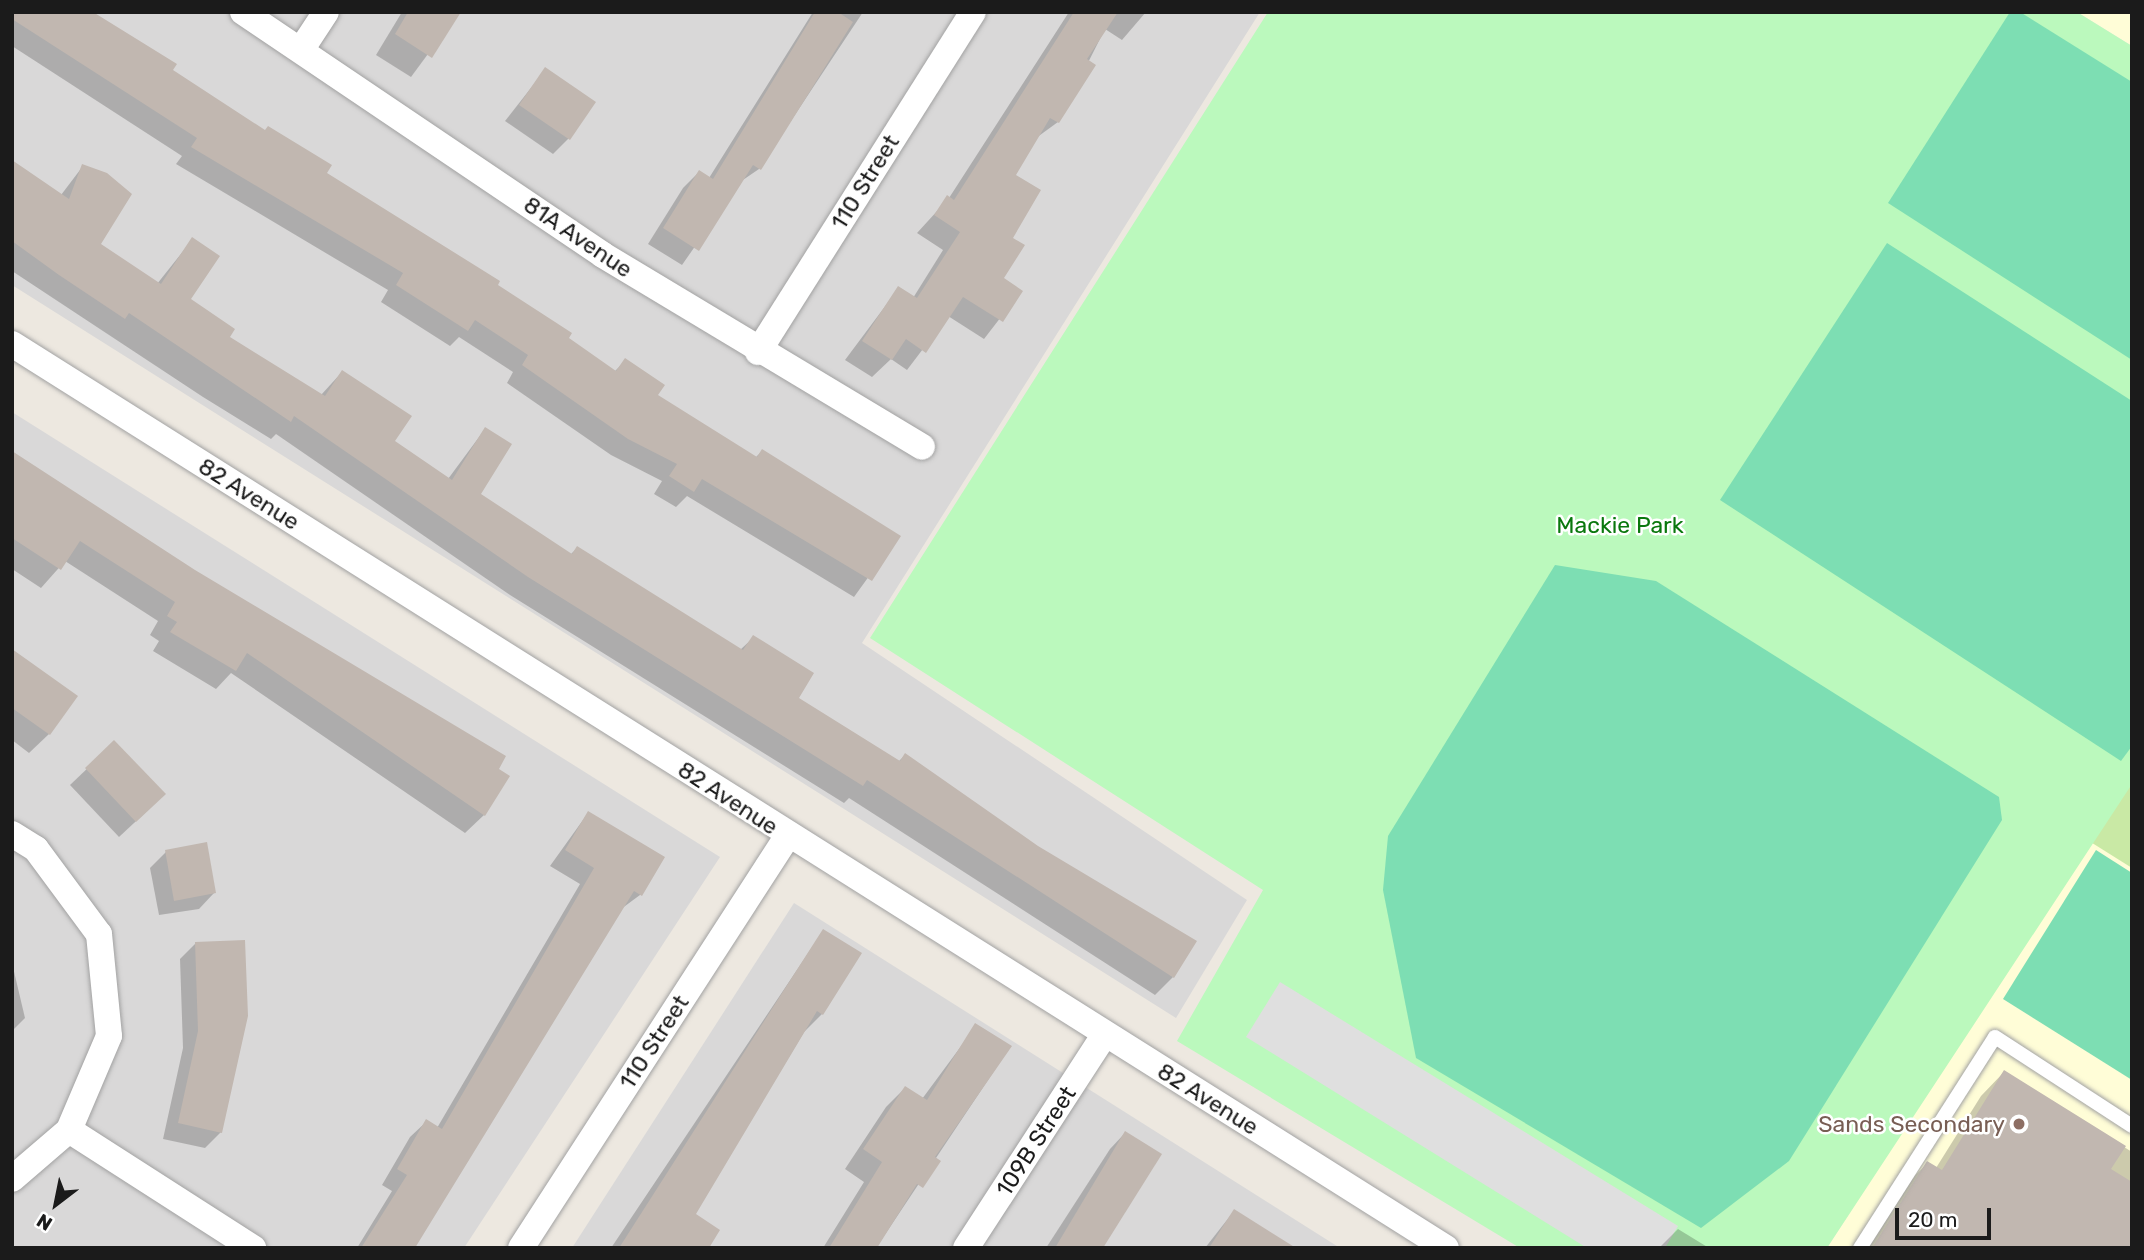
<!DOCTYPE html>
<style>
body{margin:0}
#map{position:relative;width:2144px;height:1260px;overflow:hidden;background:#ede8e0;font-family:Rubik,sans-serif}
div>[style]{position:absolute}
.residential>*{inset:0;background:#d9d8d8}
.education>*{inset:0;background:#fffdd7}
.grass>*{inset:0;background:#c9e9a5}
.park>*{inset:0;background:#bbf9bd}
.pitch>*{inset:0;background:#7ddeb3}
.parking>*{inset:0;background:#dfdfdf}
.shadow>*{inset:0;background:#0003}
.building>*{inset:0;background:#c1b7b0}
.roads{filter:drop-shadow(0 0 2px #a2a2a2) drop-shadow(0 0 2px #a2a2a2)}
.service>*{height:14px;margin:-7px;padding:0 7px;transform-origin:7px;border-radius:7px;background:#fff}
.minor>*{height:26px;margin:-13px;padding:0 13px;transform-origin:13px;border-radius:13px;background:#fff}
.dots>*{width:19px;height:19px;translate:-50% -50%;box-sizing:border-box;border:4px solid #fff;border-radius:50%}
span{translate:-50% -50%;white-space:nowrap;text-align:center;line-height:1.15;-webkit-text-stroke:5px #fff;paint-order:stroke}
.street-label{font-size:23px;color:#1b1b1b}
.park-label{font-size:23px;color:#0a780e}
.education-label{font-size:23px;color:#785e54}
.right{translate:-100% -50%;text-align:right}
.frame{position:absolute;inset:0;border:14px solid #1b1b1b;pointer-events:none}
.north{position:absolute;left:21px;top:1169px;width:70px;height:70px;-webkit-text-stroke:5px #fff;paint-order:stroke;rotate:212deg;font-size:19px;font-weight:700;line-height:28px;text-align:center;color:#1b1b1b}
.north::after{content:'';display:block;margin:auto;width:24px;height:32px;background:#1b1b1b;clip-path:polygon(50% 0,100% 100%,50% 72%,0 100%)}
.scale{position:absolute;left:1895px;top:1208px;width:96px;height:32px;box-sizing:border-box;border:4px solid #1b1b1b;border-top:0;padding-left:9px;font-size:21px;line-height:24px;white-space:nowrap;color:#1b1b1b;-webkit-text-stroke:5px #fff;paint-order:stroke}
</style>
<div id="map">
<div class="residential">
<div style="clip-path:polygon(12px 12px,1260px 12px,862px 643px,1247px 900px,1176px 1018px,12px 285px)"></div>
<div style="clip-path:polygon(12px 412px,720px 857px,464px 1248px,12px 1248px)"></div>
<div style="clip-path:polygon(794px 903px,1340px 1248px,572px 1248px)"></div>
</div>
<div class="education">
<div style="clip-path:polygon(2077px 12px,2132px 12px,2132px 46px)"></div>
<div style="clip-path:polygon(2132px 784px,2132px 1248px,1827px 1248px,2087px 843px)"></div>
</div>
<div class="grass">
<div style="clip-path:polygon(2132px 775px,2132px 868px,2089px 841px)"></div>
</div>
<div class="park">
<div style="clip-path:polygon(1268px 12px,2077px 12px,2132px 46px,2132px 784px,1827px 1248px,1520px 1248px,1177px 1041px,1263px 890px,870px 638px)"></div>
</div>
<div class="pitch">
<div style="clip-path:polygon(2010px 12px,2020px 12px,2132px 82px,2132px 360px,1888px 203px)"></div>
<div style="clip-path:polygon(1887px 243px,2132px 401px,2132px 746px,2121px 761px,1720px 500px)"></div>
<div style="clip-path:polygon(1555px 565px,1656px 581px,1999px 797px,2002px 820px,1789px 1161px,1701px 1228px,1416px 1058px,1383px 890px,1388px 836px)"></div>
<div style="clip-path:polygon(2096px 850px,2132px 873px,2132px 1080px,2003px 999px)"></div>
</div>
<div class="parking">
<div style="clip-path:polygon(1280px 982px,1678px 1226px,1665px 1248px,1587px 1248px,1246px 1037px)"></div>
</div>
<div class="shadow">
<div style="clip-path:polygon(12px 12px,171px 70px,614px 372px,626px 360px,655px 396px,755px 458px,762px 451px,898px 536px,854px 597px,687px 496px,676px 507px,654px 494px,662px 481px,611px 455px,507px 383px,513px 372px,459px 337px,450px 346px,381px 302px,388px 290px,176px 164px,182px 156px,12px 46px)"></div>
<div style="clip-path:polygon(402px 12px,459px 12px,411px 77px,376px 55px)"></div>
<div style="clip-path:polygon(813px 12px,863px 12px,759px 169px,740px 182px,682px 265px,648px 244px,683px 188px,699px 172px,709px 178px)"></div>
<div style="clip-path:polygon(1069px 12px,1146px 12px,1122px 40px,1105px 29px,1058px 122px,1036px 138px,1014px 176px,1001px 278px,1021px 291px,984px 339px,948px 316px,907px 370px,891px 359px,872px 377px,845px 360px,898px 289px,913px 298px,943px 250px,917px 233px,949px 198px)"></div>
<div style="clip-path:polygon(545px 70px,569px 138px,553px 154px,505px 121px)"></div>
<div style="clip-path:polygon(12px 166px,61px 195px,83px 166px,98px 245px,157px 284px,192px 240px,189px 300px,227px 338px,321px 395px,342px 372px,393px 441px,448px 479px,485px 429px,478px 495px,570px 555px,577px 548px,740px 650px,754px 637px,796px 698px,898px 762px,905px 755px,1173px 977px,1155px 995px,849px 798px,844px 803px,510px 595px,276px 434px,271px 439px,203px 397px,12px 271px)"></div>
<div style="clip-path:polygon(12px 456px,496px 769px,484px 815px,465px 833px,231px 673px,216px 689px,153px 651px,159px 641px,150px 635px,158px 621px,65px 561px,41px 588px,12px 569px)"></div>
<div style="clip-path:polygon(12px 650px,49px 734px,29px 753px,12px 740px)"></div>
<div style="clip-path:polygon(114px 743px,148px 810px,119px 837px,70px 785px)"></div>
<div style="clip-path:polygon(588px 813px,663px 858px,640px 895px,621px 909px,413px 1248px,357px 1248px,392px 1191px,382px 1185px,410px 1137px,426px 1122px,437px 1128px,580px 884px,550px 866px)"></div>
<div style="clip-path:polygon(166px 852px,214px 893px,199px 909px,159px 915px,150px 868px)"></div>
<div style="clip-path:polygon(823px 931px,822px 1014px,804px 1032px,693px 1215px,696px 1248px,611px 1248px)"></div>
<div style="clip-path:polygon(196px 943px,221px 1132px,205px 1148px,163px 1139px,183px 1048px,180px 959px)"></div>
<div style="clip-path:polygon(12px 963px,25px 1018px,12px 1031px)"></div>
<div style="clip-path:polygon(976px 1026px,1010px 1047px,876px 1248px,823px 1248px,864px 1182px,845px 1169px,886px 1107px,905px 1088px,922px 1099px)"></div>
<div style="clip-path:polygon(2004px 1072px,2132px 1152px,2132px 1248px,1862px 1248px,1904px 1186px,1928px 1163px,1936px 1168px,1981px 1096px)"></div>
<div style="clip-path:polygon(1125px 1133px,1100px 1248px,1046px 1248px,1110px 1149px)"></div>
<div style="clip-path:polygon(1234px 1211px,1286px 1248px,1205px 1248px)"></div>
<div style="clip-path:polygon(1678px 1229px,1709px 1248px,1659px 1248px)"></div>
</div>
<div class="building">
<div style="clip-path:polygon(12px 12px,93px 12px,177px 64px,173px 70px,265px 130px,268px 126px,332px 165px,327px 173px,500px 281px,498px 285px,572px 333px,569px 338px,616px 371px,625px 358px,665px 385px,658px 395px,757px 457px,762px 449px,901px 536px,872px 581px,702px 479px,694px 492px,669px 476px,677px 464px,628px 439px,522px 365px,528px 355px,475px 320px,468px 331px,396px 285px,403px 273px,191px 147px,197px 138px,12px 19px)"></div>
<div style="clip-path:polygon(408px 12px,461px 12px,432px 58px,395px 34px)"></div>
<div style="clip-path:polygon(815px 12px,838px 12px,853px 22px,761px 170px,753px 165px,699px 251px,663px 228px,699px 170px,713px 179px)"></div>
<div style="clip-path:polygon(1074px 12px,1118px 12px,1087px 59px,1096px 65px,1059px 123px,1050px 118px,1016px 175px,1041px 190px,1013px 238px,1025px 245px,1004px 278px,1023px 291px,1003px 322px,963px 297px,926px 353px,906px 339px,892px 360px,862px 341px,898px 286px,917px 298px,960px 232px,934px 215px,947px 195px,954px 200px)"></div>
<div style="clip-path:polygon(545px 67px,596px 102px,570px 140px,519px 105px)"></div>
<div style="clip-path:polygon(12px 160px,69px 199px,82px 164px,107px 173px,132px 194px,101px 244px,161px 284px,192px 237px,220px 256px,191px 299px,235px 329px,230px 337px,325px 396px,342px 370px,412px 416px,395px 441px,452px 480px,485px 427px,512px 444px,481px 494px,572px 554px,577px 546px,743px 650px,753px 635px,814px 673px,799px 698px,900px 761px,905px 753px,1038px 846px,1197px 941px,1174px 978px,867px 780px,863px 786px,528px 577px,294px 416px,291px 422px,129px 313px,125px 319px,59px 275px,12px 241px)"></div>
<div style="clip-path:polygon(12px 451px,195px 570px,506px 756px,499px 769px,510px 776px,485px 816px,247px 653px,236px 671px,170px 632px,177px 622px,167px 616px,175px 602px,80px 541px,61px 570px,12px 538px)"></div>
<div style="clip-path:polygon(12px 649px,78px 696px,50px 735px,12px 708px)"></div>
<div style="clip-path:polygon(114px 740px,166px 794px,136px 822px,85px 768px)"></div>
<div style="clip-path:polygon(588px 811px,665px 857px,642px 896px,634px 891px,415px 1248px,361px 1248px,407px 1175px,397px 1169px,426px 1119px,442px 1129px,594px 868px,565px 850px)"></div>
<div style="clip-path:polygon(207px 842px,216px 893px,174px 901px,165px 850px)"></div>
<div style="clip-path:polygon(823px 929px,862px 953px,823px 1015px,817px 1011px,696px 1214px,720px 1230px,709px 1248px,619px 1248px)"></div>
<div style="clip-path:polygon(245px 940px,248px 1016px,222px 1133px,178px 1123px,198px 1031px,195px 942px)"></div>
<div style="clip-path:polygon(975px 1023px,1012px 1046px,935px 1157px,941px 1161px,923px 1188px,917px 1184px,877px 1248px,829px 1248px,882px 1162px,863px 1149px,905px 1086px,927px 1100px)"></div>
<div style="clip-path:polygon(2004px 1070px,2126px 1146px,2111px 1169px,2132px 1182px,2132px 1248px,1872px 1248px,1927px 1161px,1942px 1170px)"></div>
<div style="clip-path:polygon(1125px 1131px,1162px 1154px,1103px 1248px,1055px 1248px)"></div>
<div style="clip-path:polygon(1234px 1209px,1296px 1248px,1209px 1248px)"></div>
</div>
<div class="roads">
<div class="service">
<div style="left:1860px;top:1248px;width:250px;rotate:-57.4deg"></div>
<div style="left:1995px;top:1037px;width:163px;rotate:33deg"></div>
</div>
<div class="minor">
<div style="left:243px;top:12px;width:434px;rotate:34deg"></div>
<div style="left:603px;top:255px;width:372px;rotate:31deg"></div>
<div style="left:301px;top:50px;width:45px;rotate:-56.7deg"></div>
<div style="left:12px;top:344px;width:1695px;rotate:32.23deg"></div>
<div style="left:758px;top:352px;width:402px;rotate:-57.7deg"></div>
<div style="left:12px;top:834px;width:28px;rotate:32deg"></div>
<div style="left:36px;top:849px;width:106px;rotate:53.5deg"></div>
<div style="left:99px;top:934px;width:102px;rotate:84.4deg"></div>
<div style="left:109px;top:1036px;width:102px;rotate:113.1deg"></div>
<div style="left:69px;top:1130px;width:75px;rotate:139.3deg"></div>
<div style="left:69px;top:1130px;width:219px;rotate:32.7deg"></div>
<div style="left:521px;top:1248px;width:490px;rotate:-57.1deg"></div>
<div style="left:966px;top:1248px;width:255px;rotate:-57deg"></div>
</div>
</div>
<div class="dots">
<div style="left:2019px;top:1124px;background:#8d6e63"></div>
</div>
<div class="street-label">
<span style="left:865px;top:182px;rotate:-58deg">110 Street</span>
<span style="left:578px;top:237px;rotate:34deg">81A Avenue</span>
<span style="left:249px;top:494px;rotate:32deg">82 Avenue</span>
<span style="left:728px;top:798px;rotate:33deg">82 Avenue</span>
<span style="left:654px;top:1042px;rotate:-57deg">110 Street</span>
<span style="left:1208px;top:1099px;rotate:32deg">82 Avenue</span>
<span style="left:1036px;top:1141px;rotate:-57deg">109B Street</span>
</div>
<div class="park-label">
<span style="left:1620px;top:525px">Mackie Park</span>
</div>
<div class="education-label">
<span class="right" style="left:2005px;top:1124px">Sands Secondary</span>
</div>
<div class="frame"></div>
<div class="north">N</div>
<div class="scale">20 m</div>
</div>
